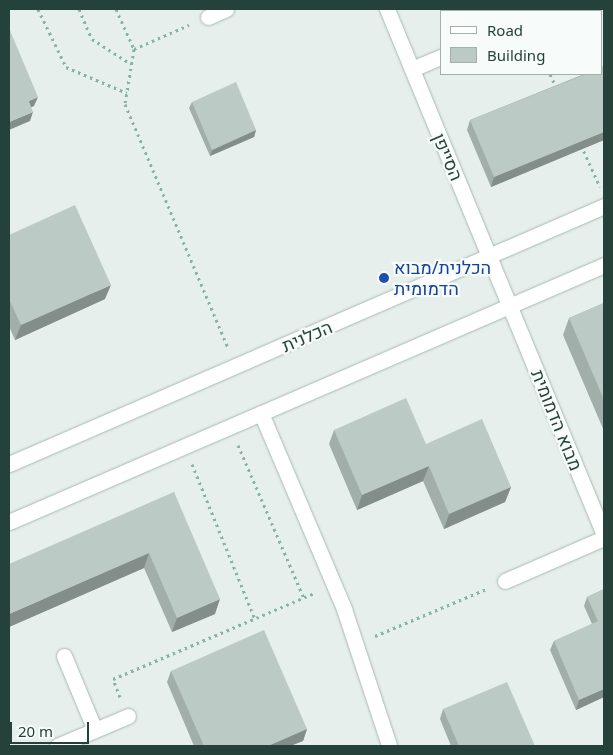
<!DOCTYPE html>
<meta charset="utf-8">
<style>
body{margin:0}
#map{position:relative;width:613px;height:755px;overflow:hidden;background:#e6efeb;font-family:"Noto Sans",Heebo,sans-serif}
div>[style]{position:absolute}
.path>*{height:3px;margin-top:-1.5px;transform-origin:0;background:repeating-linear-gradient(90deg,#86b3a5 0 2.5px,transparent 0 6.5px)}
.roads{filter:drop-shadow(0 0 1px #a8b8b2) drop-shadow(0 0 1px #a8b8b2)}
.minor>*{height:15px;margin:-7.5px;padding:0 7.5px;transform-origin:7.5px;border-radius:7.5px;background:#fff}
.wall>*{inset:0;background:#a1aea9}
.shaded-wall>*{inset:0;background:#838d89}
.building>*{inset:0;background:#bbcac4}
.dots>*{width:14px;height:14px;translate:-50% -50%;box-sizing:border-box;border:2px solid #f7fbf9;border-radius:50%}
span{translate:-50% -50%;white-space:nowrap;text-align:center;line-height:1.15;-webkit-text-stroke:4.5px #f7fbf9;paint-order:stroke}
.street-label{font-size:18px;color:#24423a}
.transit-label{font-size:18px;color:#164399}
.left{translate:0 -50%;text-align:left}
.frame{position:absolute;inset:0;border:10px solid #24423a;pointer-events:none}
.legend{position:absolute;left:440px;top:10px;width:162px;height:65px;box-sizing:border-box;background:#f7fbf9;border:1px solid #a3b1ad;margin:0;padding:6px 9px;list-style:none;font-size:15px;color:#24423a}
.legend li{display:flex;align-items:center;gap:10px;height:25px}
.legend b{width:25px;border:1px solid #a3b1ad}
.scale{position:absolute;left:10px;top:722px;width:79px;height:22px;box-sizing:border-box;border:2px solid #24423a;border-top:0;padding-left:6px;font-size:15px;line-height:18px;white-space:nowrap;color:#24423a;-webkit-text-stroke:4px #f7fbf9;paint-order:stroke}
</style>
<div id="map">
<div class="path">
<div style="left:38px;top:9px;width:64px;rotate:64.2deg"></div>
<div style="left:66px;top:67px;width:66px;rotate:23.1deg"></div>
<div style="left:79px;top:9px;width:33px;rotate:67deg"></div>
<div style="left:92px;top:39px;width:46px;rotate:32.7deg"></div>
<div style="left:116px;top:9px;width:44px;rotate:65.8deg"></div>
<div style="left:134px;top:49px;width:56px;rotate:99.3deg"></div>
<div style="left:125px;top:104px;width:265px;rotate:67.1deg"></div>
<div style="left:134px;top:49px;width:60px;rotate:-23.6deg"></div>
<div style="left:550px;top:74px;width:17px;rotate:65deg"></div>
<div style="left:581px;top:145px;width:46px;rotate:65.7deg"></div>
<div style="left:238px;top:445px;width:167px;rotate:66.7deg"></div>
<div style="left:192px;top:464px;width:167px;rotate:67.9deg"></div>
<div style="left:375px;top:636px;width:121px;rotate:-22.9deg"></div>
<div style="left:120px;top:697px;width:19px;rotate:-111deg"></div>
<div style="left:113px;top:679px;width:220px;rotate:-23.1deg"></div>
</div>
<div class="roads">
<div class="minor">
<div style="left:387px;top:9px;width:569px;rotate:67.58deg"></div>
<div style="left:547px;top:11px;width:6px;rotate:-18deg"></div>
<div style="left:208px;top:17px;width:20px;rotate:-24deg"></div>
<div style="left:412px;top:69px;width:33px;rotate:-23deg"></div>
<div style="left:261px;top:413px;width:213px;rotate:67deg"></div>
<div style="left:344px;top:609px;width:143px;rotate:71.7deg"></div>
<div style="left:9px;top:464px;width:649px;rotate:-23.44deg"></div>
<div style="left:9px;top:522px;width:648px;rotate:-23.36deg"></div>
<div style="left:505px;top:581px;width:108px;rotate:-23.5deg"></div>
<div style="left:64px;top:656px;width:80px;rotate:67.3deg"></div>
<div style="left:57px;top:746px;width:77px;rotate:-22.9deg"></div>
</div>
</div>
<div class="wall">
<div style="clip-path:polygon(604px 66px,604px 140px,491px 187px,467px 130px,470px 120px)"></div>
<div style="clip-path:polygon(192px 102px,256px 130px,254px 137px,210px 156px,189px 108px)"></div>
<div style="clip-path:polygon(9px 235px,105px 299px,15px 340px,9px 326px)"></div>
<div style="clip-path:polygon(604px 303px,604px 431px,563px 335px,569px 318px)"></div>
<div style="clip-path:polygon(334px 430px,426px 444px,511px 487px,505px 502px,444px 529px,423px 481px,357px 510px,329px 444px)"></div>
<div style="clip-path:polygon(174px 492px,215px 614px,172px 632px,144px 568px,9px 627px)"></div>
<div style="clip-path:polygon(604px 589px,604px 697px,576px 710px,550px 650px,554px 641px,592px 624px,584px 606px,587px 597px)"></div>
<div style="clip-path:polygon(171px 671px,307px 729px,303px 741px,290px 746px,194px 746px,167px 682px)"></div>
<div style="clip-path:polygon(443px 709px,535px 746px,451px 746px,440px 719px)"></div>
</div>
<div class="shaded-wall">
<div style="clip-path:polygon(38px 97px,34px 106px,25px 110px,29px 101px)"></div>
<div style="clip-path:polygon(33px 112px,30px 121px,9px 130px,9px 122px)"></div>
<div style="clip-path:polygon(256px 130px,254px 137px,210px 156px,212px 150px)"></div>
<div style="clip-path:polygon(604px 132px,604px 140px,491px 187px,494px 177px)"></div>
<div style="clip-path:polygon(111px 285px,105px 299px,15px 340px,21px 325px)"></div>
<div style="clip-path:polygon(429px 466px,423px 481px,357px 510px,362px 495px)"></div>
<div style="clip-path:polygon(511px 487px,505px 502px,444px 529px,449px 514px)"></div>
<div style="clip-path:polygon(149px 553px,144px 568px,9px 627px,9px 614px)"></div>
<div style="clip-path:polygon(220px 599px,215px 614px,172px 632px,177px 618px)"></div>
<div style="clip-path:polygon(604px 689px,604px 697px,576px 710px,579px 700px)"></div>
<div style="clip-path:polygon(307px 729px,303px 741px,290px 746px,268px 746px)"></div>
</div>
<div class="building">
<div style="clip-path:polygon(9px 28px,38px 97px,29px 101px,33px 112px,9px 122px)"></div>
<div style="clip-path:polygon(604px 66px,604px 132px,494px 177px,470px 120px,586px 74px,602px 74px,602px 67px)"></div>
<div style="clip-path:polygon(236px 82px,256px 130px,212px 150px,192px 102px)"></div>
<div style="clip-path:polygon(75px 205px,111px 285px,21px 325px,9px 299px,9px 235px)"></div>
<div style="clip-path:polygon(604px 303px,604px 400px,569px 318px)"></div>
<div style="clip-path:polygon(406px 398px,426px 444px,482px 419px,511px 487px,449px 514px,429px 466px,362px 495px,334px 430px)"></div>
<div style="clip-path:polygon(174px 492px,220px 599px,177px 618px,149px 553px,9px 614px,9px 564px)"></div>
<div style="clip-path:polygon(604px 589px,604px 689px,579px 700px,554px 641px,598px 621px,587px 597px)"></div>
<div style="clip-path:polygon(264px 630px,307px 729px,268px 746px,204px 746px,171px 671px)"></div>
<div style="clip-path:polygon(507px 682px,535px 746px,459px 746px,443px 709px)"></div>
</div>
<div class="dots">
<div style="left:384px;top:278px;background:#1a4fb4"></div>
</div>
<div class="street-label">
<span style="left:448px;top:157px;rotate:67deg">הסייפן</span>
<span style="left:307px;top:336px;rotate:-23deg">הכלנית</span>
<span style="left:557px;top:420px;rotate:68deg">מבוא הדמומית</span>
</div>
<div class="transit-label">
<span class="left" style="left:394px;top:278px">הכלנית/מבוא<br>הדמומית</span>
</div>
<div class="frame"></div>
<ul class="legend">
<li><b style="height:6px;background:#fff"></b>Road</li>
<li><b style="height:14px;background:#bbcac4"></b>Building</li>
</ul>
<div class="scale">20 m</div>
</div>
